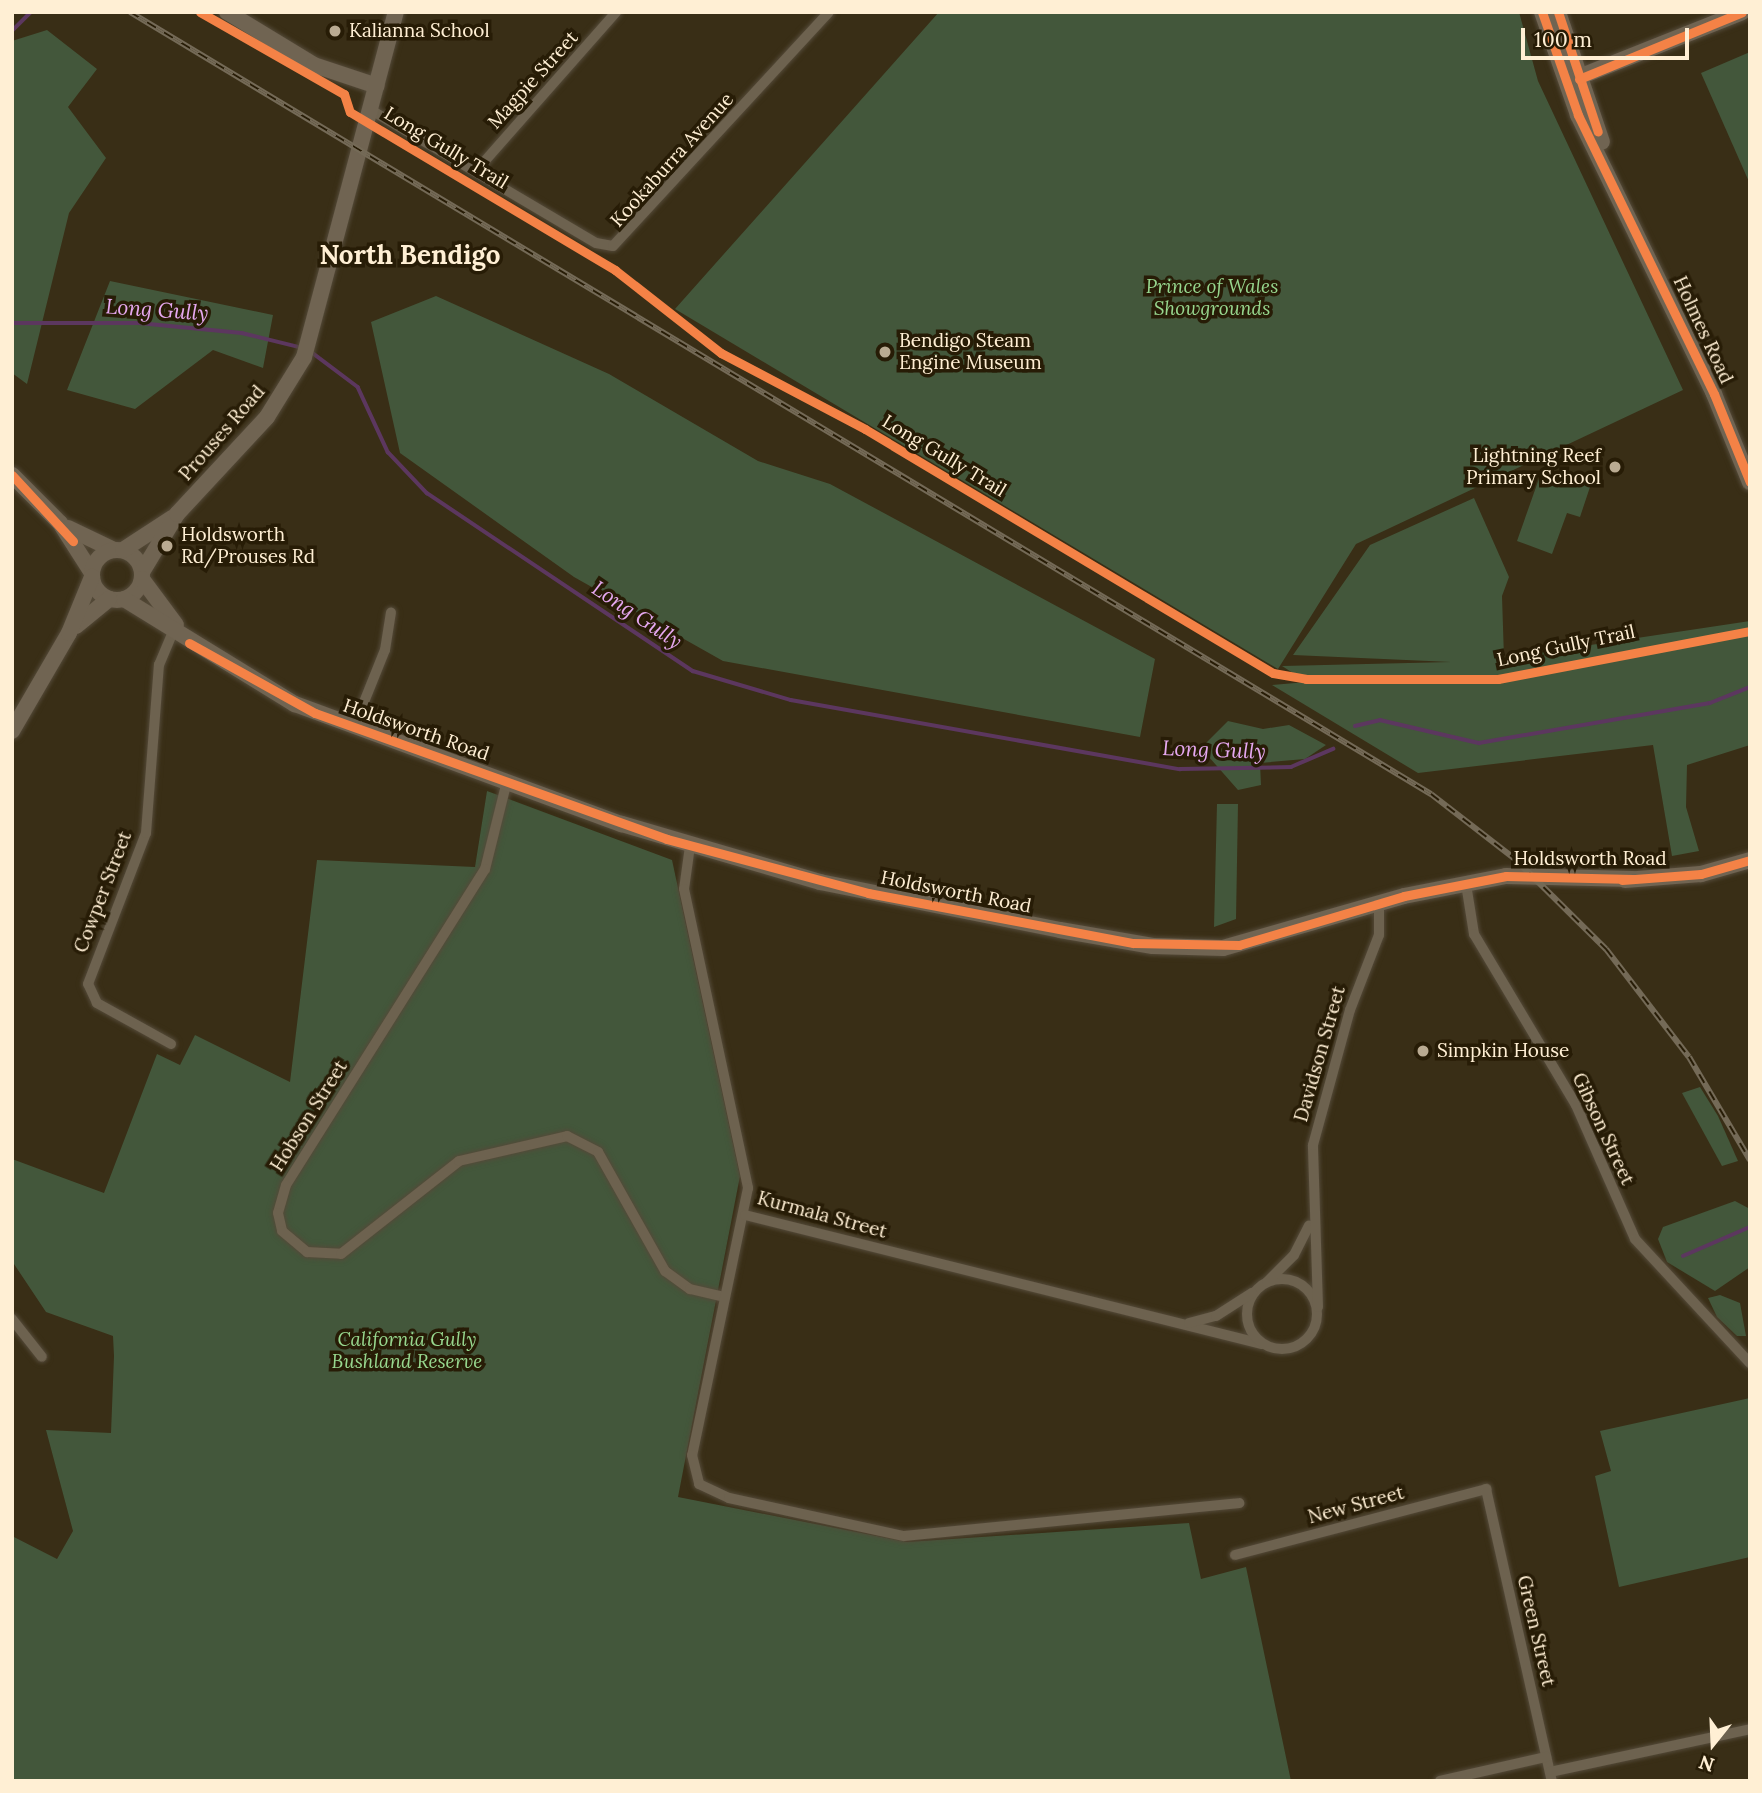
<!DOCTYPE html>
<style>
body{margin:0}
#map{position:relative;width:1762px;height:1793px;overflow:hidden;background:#392e16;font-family:Lora,serif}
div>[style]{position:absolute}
.green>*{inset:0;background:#43573b}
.stream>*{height:3.5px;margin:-1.75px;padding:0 1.75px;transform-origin:1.75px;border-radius:1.75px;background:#5c375f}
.roads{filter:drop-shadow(0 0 2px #544a39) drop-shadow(0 0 2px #544a39)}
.street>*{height:10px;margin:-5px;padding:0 5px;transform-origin:5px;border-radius:5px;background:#6d624f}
.street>.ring{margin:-5px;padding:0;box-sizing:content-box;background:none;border:10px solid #6d624f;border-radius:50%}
.secondary>*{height:16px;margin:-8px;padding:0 8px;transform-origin:8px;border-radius:8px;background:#706452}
.secondary>.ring{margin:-8px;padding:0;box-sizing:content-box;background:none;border:16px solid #706452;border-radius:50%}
.rail>*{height:6px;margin-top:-3px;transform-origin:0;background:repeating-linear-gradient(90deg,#271c06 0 10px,#746a57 0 20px);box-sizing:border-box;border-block:2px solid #746a57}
.cycleway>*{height:9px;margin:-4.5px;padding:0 4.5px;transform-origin:4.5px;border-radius:4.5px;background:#f48246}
.dots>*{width:19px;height:19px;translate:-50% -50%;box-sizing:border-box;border:4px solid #271c06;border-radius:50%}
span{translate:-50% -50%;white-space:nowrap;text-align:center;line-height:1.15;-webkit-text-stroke:7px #271c06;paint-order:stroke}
.poi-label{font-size:19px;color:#ffefd4}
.left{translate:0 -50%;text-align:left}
.right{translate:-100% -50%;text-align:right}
.street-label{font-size:19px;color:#ffefd4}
.park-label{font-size:19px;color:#97d78e;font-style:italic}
.water-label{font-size:21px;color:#e6a8f0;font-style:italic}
.district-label{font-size:26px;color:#ffefd4;font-weight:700}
.frame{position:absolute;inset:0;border:14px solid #ffefd4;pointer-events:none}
.north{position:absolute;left:1678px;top:1709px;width:70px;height:70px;-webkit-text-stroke:5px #271c06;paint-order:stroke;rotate:198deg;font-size:19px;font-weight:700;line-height:28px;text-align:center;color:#ffefd4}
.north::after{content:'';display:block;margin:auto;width:24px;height:32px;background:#ffefd4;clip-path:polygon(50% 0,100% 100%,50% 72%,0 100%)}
.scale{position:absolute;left:1521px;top:28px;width:168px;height:32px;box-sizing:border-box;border:4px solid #ffefd4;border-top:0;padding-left:9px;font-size:21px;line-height:24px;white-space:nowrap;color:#ffefd4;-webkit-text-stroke:5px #271c06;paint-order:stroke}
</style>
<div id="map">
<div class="green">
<div style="clip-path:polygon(939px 12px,1519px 12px,1538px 81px,1683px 390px,1356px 544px,1278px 669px,675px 309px)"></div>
<div style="clip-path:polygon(47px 30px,97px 69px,68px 107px,106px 158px,69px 213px,27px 384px,12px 373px,12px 41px)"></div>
<div style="clip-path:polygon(1750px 52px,1750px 184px,1701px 73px)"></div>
<div style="clip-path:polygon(110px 281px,273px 315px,263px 368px,213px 350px,135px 409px,67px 390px)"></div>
<div style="clip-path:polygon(436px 296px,609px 374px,758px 461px,830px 484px,1155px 659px,1140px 737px,723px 661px,574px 577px,400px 453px,371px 322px)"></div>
<div style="clip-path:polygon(1542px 470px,1590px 487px,1580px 517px,1567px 513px,1552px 554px,1517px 541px)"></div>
<div style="clip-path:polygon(1474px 498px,1509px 577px,1502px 596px,1504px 658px,1750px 621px,1750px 745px,1687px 765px,1686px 807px,1699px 851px,1672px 856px,1653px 745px,1418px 773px,1272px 685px,1307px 682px,1282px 666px,1451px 662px,1293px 655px,1370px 545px)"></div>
<div style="clip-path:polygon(1228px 721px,1263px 729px,1289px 725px,1326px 745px,1305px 759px,1260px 763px,1261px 785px,1238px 790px,1201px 748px)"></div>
<div style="clip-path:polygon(487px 791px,672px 860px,740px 1176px,678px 1497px,907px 1542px,1189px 1523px,1201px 1579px,1246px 1567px,1291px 1781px,12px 1781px,12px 1536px,57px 1559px,73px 1531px,46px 1430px,111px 1433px,114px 1356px,113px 1336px,46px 1312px,12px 1261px,12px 1159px,104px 1193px,157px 1054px,180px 1065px,195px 1035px,290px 1082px,317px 860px,475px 867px)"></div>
<div style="clip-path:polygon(1217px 804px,1238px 804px,1236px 919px,1214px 927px)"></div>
<div style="clip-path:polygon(1700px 1087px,1718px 1116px,1738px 1161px,1722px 1166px,1682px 1093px)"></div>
<div style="clip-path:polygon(1735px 1201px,1750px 1209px,1750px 1267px,1715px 1291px,1667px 1262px,1658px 1239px,1663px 1227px)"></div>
<div style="clip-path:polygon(1720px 1295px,1740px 1303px,1746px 1336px,1737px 1336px,1717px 1317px,1708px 1298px)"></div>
<div style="clip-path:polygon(1750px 1398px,1750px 1557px,1619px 1587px,1595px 1476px,1611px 1471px,1600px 1431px)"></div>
</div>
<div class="stream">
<div style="left:12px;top:31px;width:27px;rotate:-45deg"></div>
<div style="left:12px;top:141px;width:15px;rotate:90deg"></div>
<div style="left:12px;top:323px;width:127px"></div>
<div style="left:139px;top:323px;width:103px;rotate:5.5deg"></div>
<div style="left:242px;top:333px;width:63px;rotate:13.8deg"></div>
<div style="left:310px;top:351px;width:60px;rotate:36.9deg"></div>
<div style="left:358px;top:387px;width:72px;rotate:65.2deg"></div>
<div style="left:388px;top:452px;width:57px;rotate:46.4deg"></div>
<div style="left:427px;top:493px;width:320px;rotate:33.8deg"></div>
<div style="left:693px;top:671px;width:102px;rotate:16.5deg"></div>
<div style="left:791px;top:700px;width:395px;rotate:10.1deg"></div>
<div style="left:1180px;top:769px;width:111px;rotate:-1deg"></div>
<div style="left:1291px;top:767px;width:46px;rotate:-23.2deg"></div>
<div style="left:1355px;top:726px;width:26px;rotate:-13deg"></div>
<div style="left:1380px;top:720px;width:102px;rotate:13.1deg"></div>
<div style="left:1479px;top:743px;width:234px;rotate:-9.8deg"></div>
<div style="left:1710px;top:703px;width:43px;rotate:-21.8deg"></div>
<div style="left:1683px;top:1256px;width:73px;rotate:-23.4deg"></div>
</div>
<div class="roads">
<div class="street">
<div style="left:371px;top:110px;width:261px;rotate:30.6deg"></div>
<div style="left:596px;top:243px;width:17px;rotate:10deg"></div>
<div style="left:613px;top:246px;width:318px;rotate:-47.3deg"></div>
<div style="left:476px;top:171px;width:212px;rotate:-48.6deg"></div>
<div style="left:354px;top:727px;width:83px;rotate:-68.1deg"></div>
<div style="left:385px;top:650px;width:38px;rotate:-81deg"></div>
<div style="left:507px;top:781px;width:91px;rotate:104deg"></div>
<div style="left:485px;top:869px;width:373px;rotate:122.2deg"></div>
<div style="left:286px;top:1185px;width:29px;rotate:106deg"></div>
<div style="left:278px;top:1213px;width:18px;rotate:77deg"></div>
<div style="left:282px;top:1231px;width:33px;rotate:40deg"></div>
<div style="left:307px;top:1252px;width:34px;rotate:3deg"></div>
<div style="left:341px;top:1254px;width:150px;rotate:-38.2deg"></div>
<div style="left:459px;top:1161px;width:111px;rotate:-13deg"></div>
<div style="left:567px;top:1136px;width:35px;rotate:27deg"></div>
<div style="left:598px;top:1152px;width:137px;rotate:60.6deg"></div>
<div style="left:665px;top:1271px;width:31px;rotate:36deg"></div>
<div style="left:690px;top:1289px;width:36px;rotate:13deg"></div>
<div style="left:690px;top:846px;width:43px;rotate:97.9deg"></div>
<div style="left:684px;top:889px;width:306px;rotate:77.9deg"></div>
<div style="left:748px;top:1188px;width:273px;rotate:101.8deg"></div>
<div style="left:692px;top:1455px;width:30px;rotate:76deg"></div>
<div style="left:699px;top:1484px;width:33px;rotate:25deg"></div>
<div style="left:729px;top:1498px;width:179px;rotate:12.3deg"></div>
<div style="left:904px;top:1536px;width:337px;rotate:-5.6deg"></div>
<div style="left:1466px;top:884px;width:51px;rotate:80.9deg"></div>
<div style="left:1474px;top:934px;width:199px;rotate:59.2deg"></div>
<div style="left:1576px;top:1105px;width:146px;rotate:66.2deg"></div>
<div style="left:1635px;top:1239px;width:169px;rotate:47.2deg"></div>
<div style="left:171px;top:1044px;width:85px;rotate:-151deg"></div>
<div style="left:97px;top:1003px;width:21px;rotate:-115deg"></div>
<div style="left:88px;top:984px;width:162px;rotate:-69deg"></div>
<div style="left:146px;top:833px;width:169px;rotate:-85.6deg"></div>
<div style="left:159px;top:665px;width:41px;rotate:-67.2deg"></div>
<div style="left:745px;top:1215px;width:533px;rotate:14.01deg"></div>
<div class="ring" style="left:1247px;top:1279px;width:60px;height:60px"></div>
<div style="left:1267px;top:1282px;width:38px;rotate:-45deg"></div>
<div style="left:1294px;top:1255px;width:33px;rotate:-63deg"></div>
<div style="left:1318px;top:1307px;width:162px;rotate:-91.8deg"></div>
<div style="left:1313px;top:1145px;width:140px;rotate:-74.7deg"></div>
<div style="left:1350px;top:1010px;width:80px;rotate:-68.9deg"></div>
<div style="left:1379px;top:935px;width:33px;rotate:-90deg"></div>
<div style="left:12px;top:1319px;width:48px;rotate:51.7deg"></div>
<div style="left:1189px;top:1323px;width:28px;rotate:-15deg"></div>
<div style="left:1216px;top:1316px;width:43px;rotate:-32.6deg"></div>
<div style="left:1235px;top:1555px;width:260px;rotate:-14.7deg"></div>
<div style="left:1486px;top:1489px;width:299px;rotate:77.3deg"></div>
<div style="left:1550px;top:1772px;width:205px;rotate:-12.1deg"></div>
<div style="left:1440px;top:1781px;width:109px;rotate:-12.8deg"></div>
</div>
<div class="secondary">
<div style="left:227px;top:12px;width:102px;rotate:31.3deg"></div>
<div style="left:314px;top:65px;width:66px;rotate:18.4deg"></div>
<div style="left:1542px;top:12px;width:109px;rotate:70.7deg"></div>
<div style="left:1578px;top:115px;width:310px;rotate:64deg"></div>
<div style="left:1714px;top:394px;width:95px;rotate:67.8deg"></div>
<div style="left:1558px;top:12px;width:137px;rotate:71.3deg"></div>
<div style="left:1569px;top:81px;width:186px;rotate:-21.7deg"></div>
<div style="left:12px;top:475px;width:68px;rotate:45deg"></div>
<div style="left:60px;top:523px;width:59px;rotate:57.4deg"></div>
<div style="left:68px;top:528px;width:51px;rotate:25.6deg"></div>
<div class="ring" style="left:92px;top:550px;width:34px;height:34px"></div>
<div style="left:123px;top:550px;width:59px;rotate:-33.1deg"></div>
<div style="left:142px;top:572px;width:68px;rotate:-58.9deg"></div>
<div style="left:177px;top:514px;width:132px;rotate:-47.1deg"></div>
<div style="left:267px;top:417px;width:70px;rotate:-58.3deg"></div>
<div style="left:304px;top:357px;width:357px;rotate:-75.1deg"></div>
<div style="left:142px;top:579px;width:57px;rotate:53.5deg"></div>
<div style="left:124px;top:599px;width:201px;rotate:31.6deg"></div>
<div style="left:295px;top:704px;width:348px;rotate:20.2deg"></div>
<div style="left:622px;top:824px;width:206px;rotate:16.3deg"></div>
<div style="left:820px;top:882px;width:245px;rotate:11.3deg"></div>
<div style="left:1060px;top:930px;width:94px;rotate:9.8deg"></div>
<div style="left:1153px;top:946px;width:70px;rotate:1.6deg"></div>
<div style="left:1223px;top:948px;width:188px;rotate:-16deg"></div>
<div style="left:1404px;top:896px;width:104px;rotate:-11.1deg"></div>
<div style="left:1506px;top:876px;width:127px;rotate:1.4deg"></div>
<div style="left:76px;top:626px;width:43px;rotate:-39.3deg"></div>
<div style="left:12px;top:731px;width:113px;rotate:-59.8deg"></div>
<div style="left:69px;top:633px;width:61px;rotate:-67.7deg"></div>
<div style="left:1625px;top:880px;width:76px;rotate:-4.5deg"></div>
<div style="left:1701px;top:874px;width:51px;rotate:-15.9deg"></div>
</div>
</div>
<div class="rail">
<div style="left:130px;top:12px;width:1518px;rotate:31.01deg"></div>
<div style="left:1431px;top:794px;width:106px;rotate:37.7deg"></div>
<div style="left:1515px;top:859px;width:128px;rotate:44.7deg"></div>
<div style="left:1606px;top:949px;width:136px;rotate:52.5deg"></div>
<div style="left:1689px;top:1057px;width:120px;rotate:59.4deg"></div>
</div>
<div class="cycleway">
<div style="left:200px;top:12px;width:166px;rotate:29.7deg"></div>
<div style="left:344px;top:94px;width:19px;rotate:72deg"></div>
<div style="left:350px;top:112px;width:309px;rotate:30.8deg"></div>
<div style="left:615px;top:270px;width:135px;rotate:38.1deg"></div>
<div style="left:721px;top:353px;width:163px;rotate:27.8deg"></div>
<div style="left:865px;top:429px;width:475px;rotate:30.9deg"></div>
<div style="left:1273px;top:673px;width:34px;rotate:10deg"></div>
<div style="left:1306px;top:679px;width:192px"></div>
<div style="left:1498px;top:679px;width:257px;rotate:-10.8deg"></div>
<div style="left:1542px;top:12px;width:109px;rotate:70.7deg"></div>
<div style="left:1578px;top:115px;width:310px;rotate:64deg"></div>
<div style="left:1714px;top:394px;width:95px;rotate:67.8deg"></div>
<div style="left:1558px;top:12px;width:126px;rotate:71.6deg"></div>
<div style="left:1579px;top:79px;width:176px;rotate:-22.3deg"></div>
<div style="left:12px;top:475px;width:90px;rotate:47.3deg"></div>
<div style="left:189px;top:643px;width:144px;rotate:29.1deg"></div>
<div style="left:315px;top:713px;width:374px;rotate:19.7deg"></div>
<div style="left:667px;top:839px;width:208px;rotate:15deg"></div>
<div style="left:868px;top:893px;width:270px;rotate:10.7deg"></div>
<div style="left:1133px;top:943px;width:106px;rotate:1.1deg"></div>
<div style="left:1239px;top:945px;width:172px;rotate:-16.5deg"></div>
<div style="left:1404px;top:896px;width:104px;rotate:-11.1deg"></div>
<div style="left:1506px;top:876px;width:127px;rotate:1.4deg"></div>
<div style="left:1622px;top:880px;width:79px;rotate:-4.3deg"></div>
<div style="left:1701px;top:874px;width:51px;rotate:-15.9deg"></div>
</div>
<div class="dots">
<div style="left:335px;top:31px;background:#baab92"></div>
<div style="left:885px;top:352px;background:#baab92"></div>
<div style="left:1615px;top:467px;background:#baab92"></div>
<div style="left:167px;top:546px;background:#baab92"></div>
<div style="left:1423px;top:1051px;background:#baab92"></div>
</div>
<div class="poi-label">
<span class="left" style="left:349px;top:31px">Kalianna School</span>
<span class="left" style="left:899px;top:352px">Bendigo Steam<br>Engine Museum</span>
<span class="right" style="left:1601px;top:467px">Lightning Reef<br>Primary School</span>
<span class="left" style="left:181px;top:546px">Holdsworth<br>Rd/Prouses Rd</span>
<span class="left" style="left:1437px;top:1051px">Simpkin House</span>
</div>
<div class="street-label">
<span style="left:533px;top:80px;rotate:-48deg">Magpie Street</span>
<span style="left:446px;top:148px;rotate:31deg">Long Gully Trail</span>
<span style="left:672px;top:160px;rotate:-48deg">Kookaburra Avenue</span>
<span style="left:1703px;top:330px;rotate:65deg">Holmes Road</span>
<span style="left:222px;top:433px;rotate:-49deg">Prouses Road</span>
<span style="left:944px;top:456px;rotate:31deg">Long Gully Trail</span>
<span style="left:1566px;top:646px;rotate:-12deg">Long Gully Trail</span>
<span style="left:416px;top:730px;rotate:19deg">Holdsworth Road</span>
<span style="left:1590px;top:859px">Holdsworth Road</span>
<span style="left:103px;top:892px;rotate:-69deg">Cowper Street</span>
<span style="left:956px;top:892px;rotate:11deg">Holdsworth Road</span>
<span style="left:1320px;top:1054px;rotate:-74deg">Davidson Street</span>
<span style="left:309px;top:1116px;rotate:-58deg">Hobson Street</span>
<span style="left:1603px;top:1129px;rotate:65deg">Gibson Street</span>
<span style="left:822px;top:1215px;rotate:15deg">Kurmala Street</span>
<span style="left:1356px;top:1505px;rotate:-15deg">New Street</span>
<span style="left:1536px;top:1631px;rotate:77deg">Green Street</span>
</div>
<div class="park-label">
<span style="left:1212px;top:298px">Prince of Wales<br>Showgrounds</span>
<span style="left:407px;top:1351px">California Gully<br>Bushland Reserve</span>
</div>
<div class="water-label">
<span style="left:157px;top:310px;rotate:4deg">Long Gully</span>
<span style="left:637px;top:615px;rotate:34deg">Long Gully</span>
<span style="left:1214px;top:750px;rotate:2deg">Long Gully</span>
</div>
<div class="district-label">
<span style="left:410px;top:255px">North Bendigo</span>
</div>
<div class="frame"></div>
<div class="north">N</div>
<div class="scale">100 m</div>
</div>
